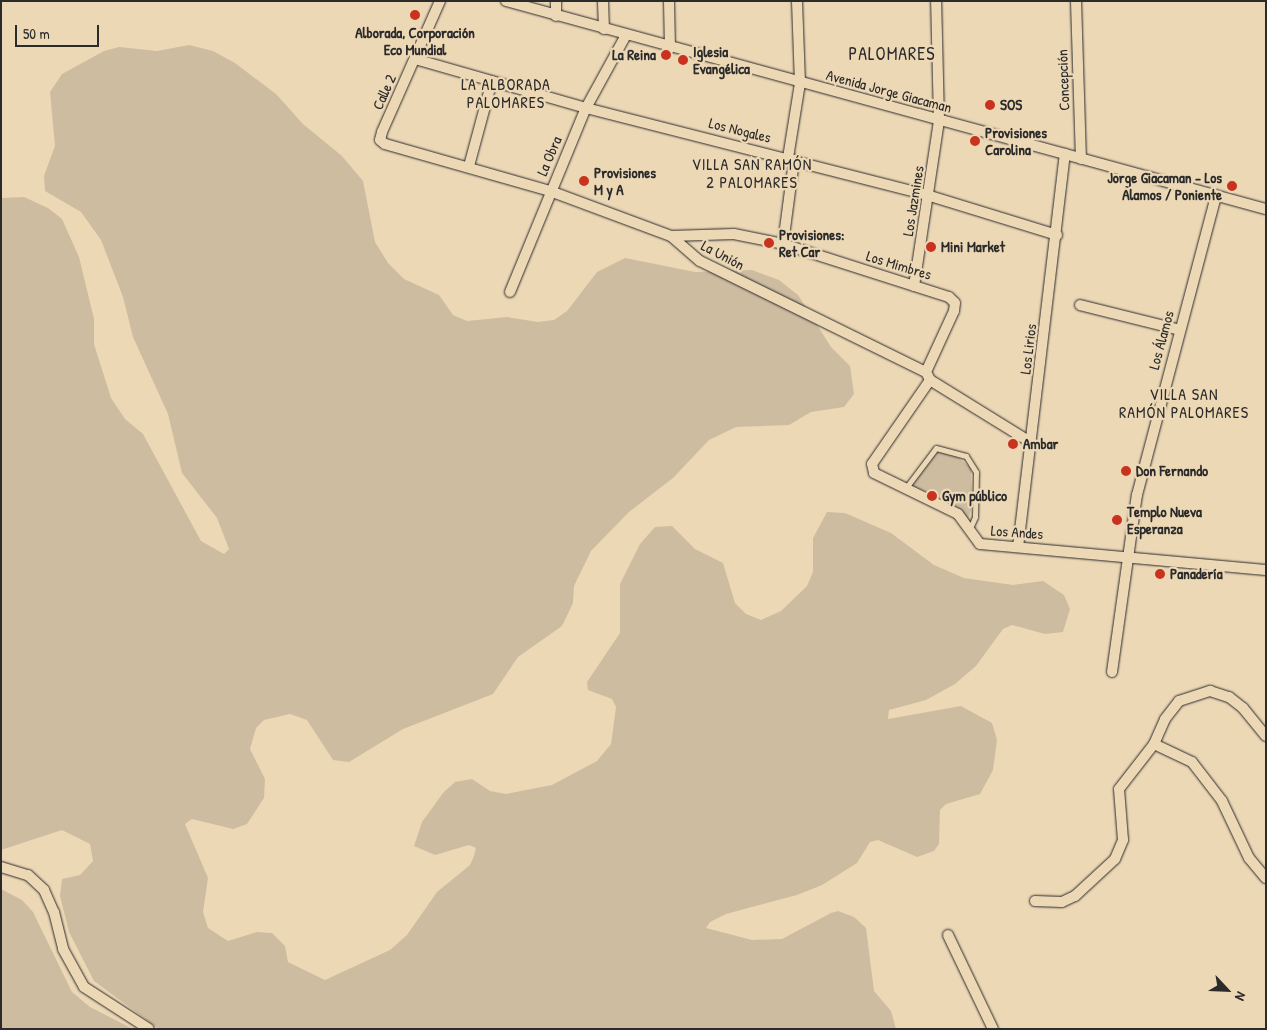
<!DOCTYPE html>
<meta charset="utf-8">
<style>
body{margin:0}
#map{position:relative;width:1267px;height:1030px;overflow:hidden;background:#edd8b6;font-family:"Patrick Hand",sans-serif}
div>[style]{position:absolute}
.green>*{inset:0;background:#cebca0}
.roads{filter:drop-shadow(0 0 1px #2b2b2b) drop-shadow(0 0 1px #2b2b2b)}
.service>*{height:5px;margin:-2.5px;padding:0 2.5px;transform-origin:2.5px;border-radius:2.5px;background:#edd8b6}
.minor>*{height:10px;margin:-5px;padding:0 5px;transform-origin:5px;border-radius:5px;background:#edd8b6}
.dots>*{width:14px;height:14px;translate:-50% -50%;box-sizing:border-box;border:2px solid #edd8b6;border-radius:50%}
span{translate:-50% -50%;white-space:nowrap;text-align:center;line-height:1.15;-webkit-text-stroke:4.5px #edd8b6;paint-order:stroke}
.poi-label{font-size:15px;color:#2b2b2b;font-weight:700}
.left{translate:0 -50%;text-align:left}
.right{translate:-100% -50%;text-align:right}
.street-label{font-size:15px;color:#2b2b2b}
.neighbourhood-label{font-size:16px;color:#2b2b2b;letter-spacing:1px}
.quarter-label{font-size:18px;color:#2b2b2b;letter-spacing:1px}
.frame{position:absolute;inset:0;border:2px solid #2b2b2b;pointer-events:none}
.north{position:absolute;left:1202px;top:965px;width:50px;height:50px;-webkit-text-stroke:4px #edd8b6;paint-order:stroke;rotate:115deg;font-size:14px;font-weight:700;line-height:20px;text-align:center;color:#2b2b2b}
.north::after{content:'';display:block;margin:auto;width:18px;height:22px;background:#2b2b2b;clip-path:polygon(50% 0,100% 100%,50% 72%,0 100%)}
.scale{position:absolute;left:15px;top:25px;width:84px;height:22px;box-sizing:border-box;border:2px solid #2b2b2b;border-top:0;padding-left:6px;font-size:15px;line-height:18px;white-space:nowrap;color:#2b2b2b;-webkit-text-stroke:4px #edd8b6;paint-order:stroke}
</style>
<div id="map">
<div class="green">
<div style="clip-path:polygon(189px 45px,213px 51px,235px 63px,276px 94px,303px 124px,342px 156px,363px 181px,375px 242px,388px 263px,404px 279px,439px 295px,453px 315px,467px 321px,507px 317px,538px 322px,554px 320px,567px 311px,597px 272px,625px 258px,695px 272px,752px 270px,779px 280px,798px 295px,831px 347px,850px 366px,854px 394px,844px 407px,811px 412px,789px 425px,736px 427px,709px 440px,673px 478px,629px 512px,591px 551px,574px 586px,573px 603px,562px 626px,518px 657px,493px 694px,403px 729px,349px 762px,333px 760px,307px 720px,290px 714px,264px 720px,256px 728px,250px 749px,265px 779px,264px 798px,247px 824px,233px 829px,192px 819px,185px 824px,208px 878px,203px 912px,208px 928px,228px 941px,257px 932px,272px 933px,285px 946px,288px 962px,325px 980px,390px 950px,407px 935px,437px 892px,470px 865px,474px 856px,476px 848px,469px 845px,435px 855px,414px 846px,422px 822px,443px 793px,455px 782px,472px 779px,490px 791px,506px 794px,552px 785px,597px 761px,611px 744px,616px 707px,612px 699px,588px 690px,587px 682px,620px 633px,620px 584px,640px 544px,655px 527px,672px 526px,695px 549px,723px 563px,735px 603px,746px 614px,761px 620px,781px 611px,807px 586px,813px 572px,813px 538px,827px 512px,845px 513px,891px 533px,934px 565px,964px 578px,1013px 585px,1043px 581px,1064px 595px,1070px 609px,1063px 632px,1045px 634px,1012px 625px,1003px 629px,976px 666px,955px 684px,926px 700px,889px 710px,888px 719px,961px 706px,992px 723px,997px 740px,993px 770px,980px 794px,946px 804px,940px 810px,939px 844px,934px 851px,917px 857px,878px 840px,870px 842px,857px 863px,822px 885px,797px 895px,726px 914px,710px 922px,706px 928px,752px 940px,782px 939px,831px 913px,838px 911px,854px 917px,866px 928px,874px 991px,891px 1011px,896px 1029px,159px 1029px,94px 981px,69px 932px,60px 896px,62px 879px,80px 875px,93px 861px,90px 844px,62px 830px,1px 850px,1px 198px,24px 197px,48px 208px,62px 219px,79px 257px,94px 319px,94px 344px,111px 398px,125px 419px,143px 434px,201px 541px,224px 554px,229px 549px,217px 518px,182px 473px,168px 414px,133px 337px,123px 297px,101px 240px,81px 212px,45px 191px,44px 176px,55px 146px,50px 92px,62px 74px,104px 51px,119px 47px,157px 51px)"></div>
<div style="clip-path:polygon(935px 450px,958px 457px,971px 468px,972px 506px,968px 520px,948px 501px,911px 485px)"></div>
<div style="clip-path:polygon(1px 889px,22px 900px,33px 912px,72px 992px,90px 1007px,133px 1029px,1px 1029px)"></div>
</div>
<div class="roads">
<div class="service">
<div style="left:905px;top:489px;width:51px;rotate:-52.9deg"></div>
<div style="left:936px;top:448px;width:31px;rotate:15deg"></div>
<div style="left:966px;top:456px;width:19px;rotate:58deg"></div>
<div style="left:976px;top:472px;width:45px;rotate:91.3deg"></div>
<div style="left:975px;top:517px;width:12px;rotate:114deg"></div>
</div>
<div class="minor">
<div style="left:440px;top:1px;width:143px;rotate:113.9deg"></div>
<div style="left:382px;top:132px;width:8px;rotate:104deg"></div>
<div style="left:380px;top:140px;width:6px;rotate:39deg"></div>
<div style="left:385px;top:144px;width:172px;rotate:15.9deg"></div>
<div style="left:550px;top:191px;width:129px;rotate:20.4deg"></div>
<div style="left:671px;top:236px;width:38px;rotate:41deg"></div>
<div style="left:700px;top:261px;width:252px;rotate:26.2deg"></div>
<div style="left:926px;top:372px;width:9px;rotate:63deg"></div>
<div style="left:930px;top:380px;width:120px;rotate:31.7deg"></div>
<div style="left:506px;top:1px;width:788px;rotate:15.31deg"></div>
<div style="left:556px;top:1px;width:15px;rotate:90deg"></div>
<div style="left:603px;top:1px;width:28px;rotate:88deg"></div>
<div style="left:669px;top:1px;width:47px;rotate:88.8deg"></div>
<div style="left:1076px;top:1px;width:158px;rotate:88.2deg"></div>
<div style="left:415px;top:59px;width:178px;rotate:16deg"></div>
<div style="left:586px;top:108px;width:355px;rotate:14.3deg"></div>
<div style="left:930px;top:196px;width:133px;rotate:17.1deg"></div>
<div style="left:788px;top:158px;width:76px;rotate:-80.9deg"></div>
<div style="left:800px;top:83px;width:82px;rotate:-92.1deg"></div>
<div style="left:469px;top:166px;width:88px;rotate:-74.9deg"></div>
<div style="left:671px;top:236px;width:63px;rotate:-1.8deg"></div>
<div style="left:734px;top:234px;width:50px;rotate:11.5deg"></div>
<div style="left:783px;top:244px;width:174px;rotate:17.7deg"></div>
<div style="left:949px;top:297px;width:8px;rotate:45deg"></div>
<div style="left:955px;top:303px;width:8px;rotate:97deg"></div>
<div style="left:954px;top:311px;width:67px;rotate:114.7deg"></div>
<div style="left:783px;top:244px;width:85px;rotate:-82.5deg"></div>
<div style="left:914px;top:286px;width:168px;rotate:-81.4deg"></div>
<div style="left:939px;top:120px;width:119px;rotate:-91.4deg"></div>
<div style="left:510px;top:292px;width:199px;rotate:-67.6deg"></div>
<div style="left:586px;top:108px;width:83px;rotate:-61.3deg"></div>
<div style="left:1080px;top:305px;width:103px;rotate:14deg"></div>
<div style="left:930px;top:380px;width:102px;rotate:124.6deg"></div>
<div style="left:872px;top:464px;width:9px;rotate:77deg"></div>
<div style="left:874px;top:473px;width:93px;rotate:26deg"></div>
<div style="left:958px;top:514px;width:37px;rotate:54deg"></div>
<div style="left:980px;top:544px;width:287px;rotate:5.2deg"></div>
<div style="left:1018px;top:547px;width:396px;rotate:-83.2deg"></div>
<div style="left:1112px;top:672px;width:179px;rotate:-82deg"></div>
<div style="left:1137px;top:495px;width:310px;rotate:-75.2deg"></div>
<div style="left:1154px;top:744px;width:27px;rotate:-66deg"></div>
<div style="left:1165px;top:719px;width:23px;rotate:-52deg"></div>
<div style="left:1179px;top:701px;width:33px;rotate:-18deg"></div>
<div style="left:1210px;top:691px;width:20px;rotate:18deg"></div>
<div style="left:1229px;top:697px;width:18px;rotate:38deg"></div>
<div style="left:1243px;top:708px;width:36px;rotate:51deg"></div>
<div style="left:1px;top:867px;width:28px;rotate:17deg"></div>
<div style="left:28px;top:875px;width:22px;rotate:43deg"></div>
<div style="left:44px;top:890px;width:24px;rotate:66deg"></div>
<div style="left:54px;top:912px;width:38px;rotate:76deg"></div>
<div style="left:63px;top:949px;width:43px;rotate:61.1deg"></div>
<div style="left:84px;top:987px;width:77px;rotate:32.9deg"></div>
<div style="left:1035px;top:901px;width:27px;rotate:2deg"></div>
<div style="left:1062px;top:902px;width:14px;rotate:-25deg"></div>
<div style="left:1075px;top:896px;width:54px;rotate:-42.8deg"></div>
<div style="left:1115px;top:859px;width:21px;rotate:-67deg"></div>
<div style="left:1123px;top:840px;width:51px;rotate:-94.5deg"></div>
<div style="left:1119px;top:789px;width:57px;rotate:-52.1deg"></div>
<div style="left:1154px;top:744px;width:42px;rotate:25.3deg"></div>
<div style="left:1192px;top:762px;width:49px;rotate:52.4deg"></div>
<div style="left:1222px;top:801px;width:63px;rotate:64.7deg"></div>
<div style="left:1249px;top:858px;width:26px;rotate:50deg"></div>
<div style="left:948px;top:935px;width:104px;rotate:64.4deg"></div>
</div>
</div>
<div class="dots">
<div style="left:415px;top:15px;background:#c8321e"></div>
<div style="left:666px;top:55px;background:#c8321e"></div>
<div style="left:683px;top:60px;background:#c8321e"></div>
<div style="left:990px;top:105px;background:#c8321e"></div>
<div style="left:975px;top:141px;background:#c8321e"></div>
<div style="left:584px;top:181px;background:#c8321e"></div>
<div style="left:1232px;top:186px;background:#c8321e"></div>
<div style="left:769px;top:243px;background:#c8321e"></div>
<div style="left:931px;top:247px;background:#c8321e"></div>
<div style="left:1013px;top:444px;background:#c8321e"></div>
<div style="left:1126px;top:471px;background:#c8321e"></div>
<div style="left:932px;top:496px;background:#c8321e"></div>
<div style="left:1117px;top:520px;background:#c8321e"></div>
<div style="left:1160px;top:574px;background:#c8321e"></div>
</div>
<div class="poi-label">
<span style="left:415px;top:41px">Alborada, Corporación<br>Eco Mundial</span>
<span class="left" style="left:693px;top:60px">Iglesia<br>Evangélica</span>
<span class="right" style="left:656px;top:55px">La Reina</span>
<span class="left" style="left:1000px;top:105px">SOS</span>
<span class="left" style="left:985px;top:141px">Provisiones<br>Carolina</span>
<span class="left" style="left:594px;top:181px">Provisiones<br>M y A</span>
<span class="right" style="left:1222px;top:186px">Jorge Giacaman - Los<br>Alamos / Poniente</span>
<span class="left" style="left:779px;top:243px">Provisiones:<br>Ret Car</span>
<span class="left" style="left:941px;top:247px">Mini Market</span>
<span class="left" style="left:1023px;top:444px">Ambar</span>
<span class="left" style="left:1136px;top:471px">Don Fernando</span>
<span class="left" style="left:942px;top:496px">Gym público</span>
<span class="left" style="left:1127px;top:520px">Templo Nueva<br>Esperanza</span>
<span class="left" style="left:1170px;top:574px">Panadería</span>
</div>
<div class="street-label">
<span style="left:1063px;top:80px;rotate:-92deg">Concepción</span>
<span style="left:889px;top:91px;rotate:15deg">Avenida Jorge Giacaman</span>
<span style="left:384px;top:92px;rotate:-66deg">Calle 2</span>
<span style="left:740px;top:130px;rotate:14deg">Los Nogales</span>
<span style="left:549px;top:156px;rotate:-67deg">La Obra</span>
<span style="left:913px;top:201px;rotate:-81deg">Los Jazmines</span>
<span style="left:723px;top:255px;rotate:28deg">La Unión</span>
<span style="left:899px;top:265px;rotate:17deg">Los Mimbres</span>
<span style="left:1161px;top:340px;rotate:-75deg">Los Álamos</span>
<span style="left:1028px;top:349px;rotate:-83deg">Los Lirios</span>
<span style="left:1017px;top:532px;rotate:4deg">Los Andes</span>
</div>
<div class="neighbourhood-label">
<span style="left:506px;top:93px">LA ALBORADA<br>PALOMARES</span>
<span style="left:752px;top:173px">VILLA SAN RAMÓN<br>2 PALOMARES</span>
<span style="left:1184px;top:403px">VILLA SAN<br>RAMÓN PALOMARES</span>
</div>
<div class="quarter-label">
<span style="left:892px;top:54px">PALOMARES</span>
</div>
<div class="frame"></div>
<div class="north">N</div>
<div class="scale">50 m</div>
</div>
